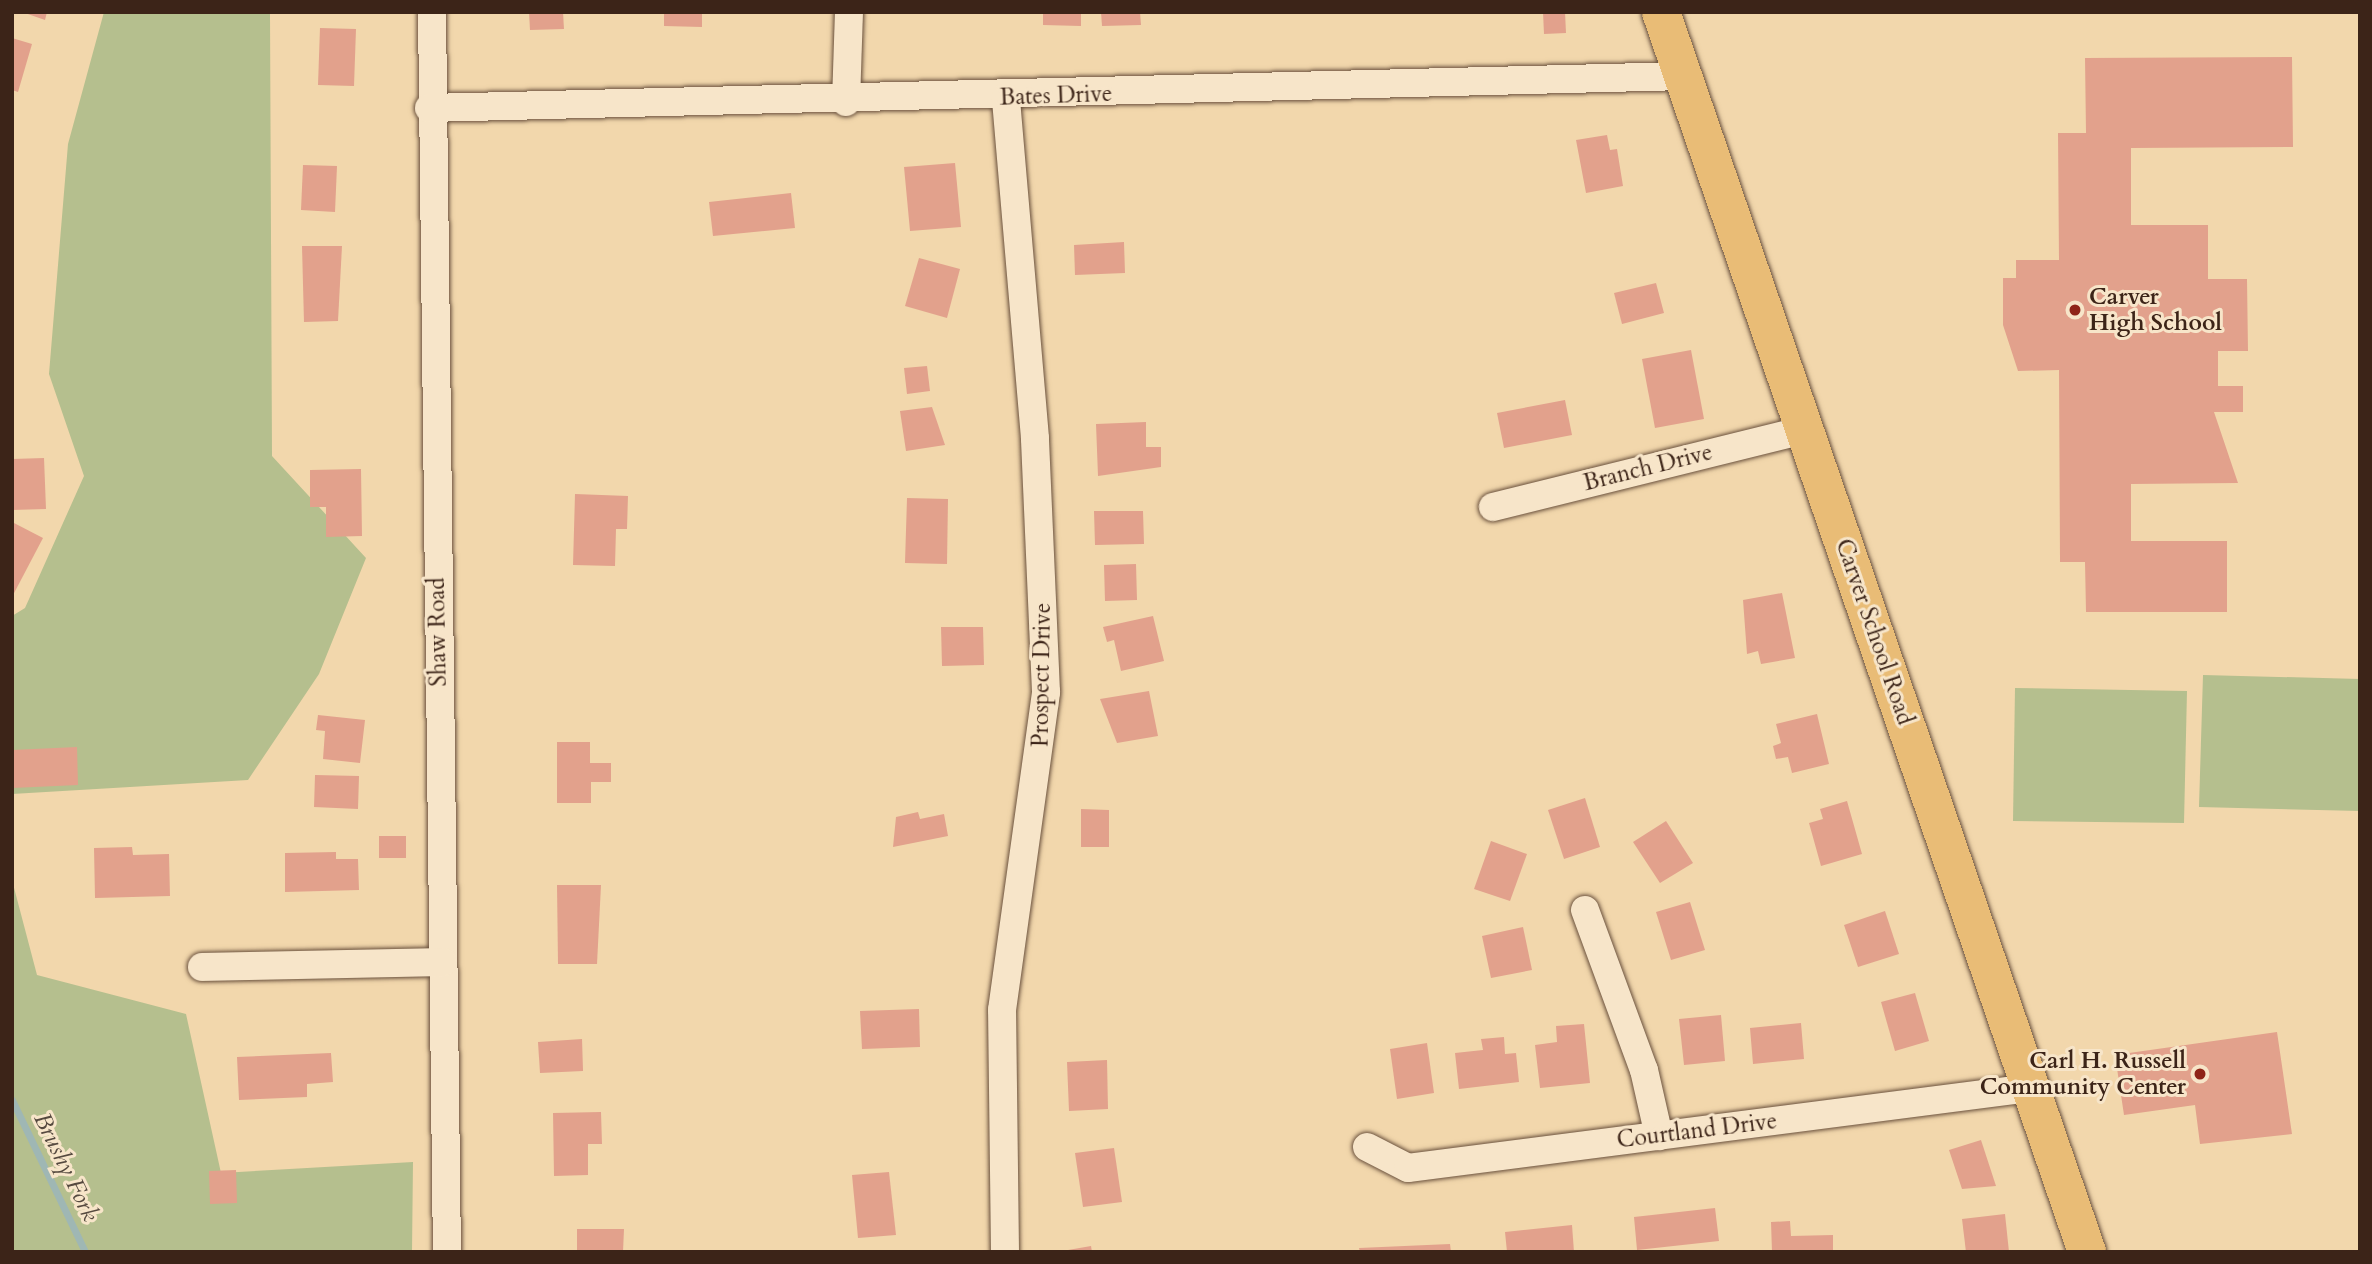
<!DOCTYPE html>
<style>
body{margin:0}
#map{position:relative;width:2372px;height:1264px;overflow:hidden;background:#f2d7ac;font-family:Cardo,serif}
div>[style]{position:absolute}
.green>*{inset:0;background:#b5bf8e}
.stream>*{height:7px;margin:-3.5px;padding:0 3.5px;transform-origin:3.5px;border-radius:3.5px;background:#9fb7b4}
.building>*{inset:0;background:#e2a18c}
.roads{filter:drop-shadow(0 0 2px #6a513d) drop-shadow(0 0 2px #6a513d)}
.street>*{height:28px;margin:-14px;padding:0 14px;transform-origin:14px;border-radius:14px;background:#f7e5c9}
.primary>*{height:38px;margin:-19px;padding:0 19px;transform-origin:19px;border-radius:19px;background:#e9bc76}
.dots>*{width:19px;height:19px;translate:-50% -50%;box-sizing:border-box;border:4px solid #f7e5c9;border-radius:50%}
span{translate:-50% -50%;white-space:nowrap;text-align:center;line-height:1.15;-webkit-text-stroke:6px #f7e5c9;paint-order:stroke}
.street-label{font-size:23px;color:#3c2418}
.poi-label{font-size:23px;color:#3c2418;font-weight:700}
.left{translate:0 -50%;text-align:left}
.right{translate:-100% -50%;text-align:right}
.water-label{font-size:24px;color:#55493f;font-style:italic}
.frame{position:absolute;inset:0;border:14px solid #3c2418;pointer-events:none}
</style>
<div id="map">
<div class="green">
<div style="clip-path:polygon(104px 12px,270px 12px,272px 456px,366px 558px,319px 674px,248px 780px,12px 794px,12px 616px,25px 608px,84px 476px,49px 374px,68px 144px)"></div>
<div style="clip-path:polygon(2203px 675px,2360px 679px,2360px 811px,2199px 807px)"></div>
<div style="clip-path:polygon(2015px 688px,2187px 691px,2184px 823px,2013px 821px)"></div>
<div style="clip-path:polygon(12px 880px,37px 975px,186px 1014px,221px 1173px,413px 1162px,412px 1252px,12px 1252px)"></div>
</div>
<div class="stream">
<div style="left:12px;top:1100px;width:169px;rotate:64.3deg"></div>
</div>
<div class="building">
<div style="clip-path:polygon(22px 12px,47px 12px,45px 20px)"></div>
<div style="clip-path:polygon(529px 12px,563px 12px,564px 29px,530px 30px)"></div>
<div style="clip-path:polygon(664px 12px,702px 12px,702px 27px,664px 26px)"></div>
<div style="clip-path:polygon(1043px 12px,1081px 12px,1081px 26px,1043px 25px)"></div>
<div style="clip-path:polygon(1101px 12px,1140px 12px,1141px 25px,1102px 26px)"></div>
<div style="clip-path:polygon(1543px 12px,1565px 12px,1566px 33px,1544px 34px)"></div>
<div style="clip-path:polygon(320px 28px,356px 29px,354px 86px,318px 85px)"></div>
<div style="clip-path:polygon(12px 38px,32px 44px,18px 92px,12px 90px)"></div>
<div style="clip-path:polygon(2292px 57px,2293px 147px,2131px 148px,2131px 225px,2208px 225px,2208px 279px,2247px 279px,2248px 351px,2218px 351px,2218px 386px,2243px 386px,2243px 412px,2214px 412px,2238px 483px,2131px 484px,2131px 541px,2227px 541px,2227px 612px,2086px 612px,2085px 562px,2060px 562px,2059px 370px,2018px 371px,2003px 325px,2003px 278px,2016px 278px,2016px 260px,2059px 260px,2058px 133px,2086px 133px,2085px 58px)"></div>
<div style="clip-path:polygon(1607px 135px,1610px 150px,1617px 149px,1623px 186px,1586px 193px,1576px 140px)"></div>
<div style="clip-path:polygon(955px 163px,961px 227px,910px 231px,904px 167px)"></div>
<div style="clip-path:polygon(303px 165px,337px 166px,335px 212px,301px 210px)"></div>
<div style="clip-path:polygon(791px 193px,795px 228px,713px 236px,709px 202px)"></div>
<div style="clip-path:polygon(1124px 242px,1125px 273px,1075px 275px,1074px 245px)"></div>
<div style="clip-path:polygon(302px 246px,342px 246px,338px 321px,304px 322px)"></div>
<div style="clip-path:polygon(919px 258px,960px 269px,947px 318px,905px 306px)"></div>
<div style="clip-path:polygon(1656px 283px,1664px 313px,1622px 324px,1614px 293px)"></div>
<div style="clip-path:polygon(1691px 350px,1704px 419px,1655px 428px,1642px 359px)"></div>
<div style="clip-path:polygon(927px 366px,930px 391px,907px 394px,904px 368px)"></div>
<div style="clip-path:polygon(1565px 400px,1572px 435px,1504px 448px,1497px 413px)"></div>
<div style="clip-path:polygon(932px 407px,945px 445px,906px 451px,900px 411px)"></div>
<div style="clip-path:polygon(1146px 422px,1146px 447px,1161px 447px,1161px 467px,1098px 476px,1096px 424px)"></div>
<div style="clip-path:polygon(44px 458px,46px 509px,12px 510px,12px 459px)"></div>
<div style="clip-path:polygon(361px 469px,362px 536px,326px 537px,326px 507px,310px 507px,310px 470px)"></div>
<div style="clip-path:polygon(575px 494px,628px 496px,627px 529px,616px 529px,615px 566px,573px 565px)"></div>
<div style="clip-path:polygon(907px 498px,948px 499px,947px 564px,905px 563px)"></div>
<div style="clip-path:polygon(1094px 511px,1143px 511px,1144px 544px,1095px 545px)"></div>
<div style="clip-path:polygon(14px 523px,43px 538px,12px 597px,12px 526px)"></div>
<div style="clip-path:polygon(1136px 564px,1137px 600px,1105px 601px,1104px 565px)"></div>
<div style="clip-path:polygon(1782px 593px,1795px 658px,1761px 664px,1758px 651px,1747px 654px,1743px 600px)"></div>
<div style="clip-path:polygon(1153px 616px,1164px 661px,1121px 671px,1114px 640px,1107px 642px,1103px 627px)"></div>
<div style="clip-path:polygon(941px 627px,983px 627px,984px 665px,942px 666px)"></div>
<div style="clip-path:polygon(1149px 691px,1158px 736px,1117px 743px,1100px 699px)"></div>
<div style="clip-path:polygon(1817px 714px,1829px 764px,1792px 773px,1788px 757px,1776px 759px,1773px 746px,1781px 743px,1776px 724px)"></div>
<div style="clip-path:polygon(318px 715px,365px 720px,360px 763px,323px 759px,325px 731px,316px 730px)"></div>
<div style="clip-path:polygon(557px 742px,590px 742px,590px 763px,611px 763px,611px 782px,591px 782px,591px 803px,557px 803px)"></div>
<div style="clip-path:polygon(77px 747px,78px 785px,12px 788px,12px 750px)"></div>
<div style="clip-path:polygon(315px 775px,359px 776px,358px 809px,314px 807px)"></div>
<div style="clip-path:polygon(1585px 798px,1600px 847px,1564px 859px,1548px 810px)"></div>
<div style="clip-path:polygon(1847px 801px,1862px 854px,1821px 866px,1809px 823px,1823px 819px,1820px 809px)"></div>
<div style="clip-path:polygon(1081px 809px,1109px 810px,1109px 847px,1081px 847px)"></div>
<div style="clip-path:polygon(918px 812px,920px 819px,944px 814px,948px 836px,893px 847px,896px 817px)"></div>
<div style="clip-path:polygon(1666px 821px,1693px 863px,1660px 883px,1633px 842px)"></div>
<div style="clip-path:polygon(379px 836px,406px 836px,406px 858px,379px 858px)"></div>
<div style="clip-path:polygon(1491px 841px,1527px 854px,1510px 901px,1474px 889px)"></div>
<div style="clip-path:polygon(132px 847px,133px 855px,169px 854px,170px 896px,95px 898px,94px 848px)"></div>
<div style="clip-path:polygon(336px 852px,336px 859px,358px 859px,359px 890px,285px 892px,285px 853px)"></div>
<div style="clip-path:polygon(557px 885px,601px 885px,597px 964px,558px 964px)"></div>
<div style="clip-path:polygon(1690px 902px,1705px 950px,1671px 960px,1656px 912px)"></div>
<div style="clip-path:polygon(1885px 911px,1899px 954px,1858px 967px,1844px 925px)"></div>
<div style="clip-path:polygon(1523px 927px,1532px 970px,1491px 978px,1482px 936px)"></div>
<div style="clip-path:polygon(1915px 993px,1929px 1041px,1895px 1051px,1881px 1002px)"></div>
<div style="clip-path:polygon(919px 1009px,920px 1047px,862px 1049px,860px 1011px)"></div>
<div style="clip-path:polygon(1721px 1015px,1725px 1061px,1684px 1065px,1679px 1019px)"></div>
<div style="clip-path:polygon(1801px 1023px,1804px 1059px,1753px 1064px,1750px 1028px)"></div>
<div style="clip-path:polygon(1584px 1024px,1590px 1083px,1540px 1088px,1535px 1045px,1557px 1042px,1556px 1026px)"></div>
<div style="clip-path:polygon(2277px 1032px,2292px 1134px,2200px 1144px,2195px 1105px,2124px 1115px,2115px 1055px)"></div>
<div style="clip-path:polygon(1504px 1037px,1505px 1054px,1516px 1053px,1519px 1082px,1459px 1089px,1455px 1053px,1483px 1050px,1481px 1039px)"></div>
<div style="clip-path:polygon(582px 1039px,583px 1071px,540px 1073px,538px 1042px)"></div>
<div style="clip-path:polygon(1427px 1043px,1434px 1093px,1397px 1099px,1390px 1049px)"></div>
<div style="clip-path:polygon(331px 1053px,333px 1082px,307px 1084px,307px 1097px,239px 1100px,237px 1057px)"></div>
<div style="clip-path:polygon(1107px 1060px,1108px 1109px,1069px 1111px,1067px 1062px)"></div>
<div style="clip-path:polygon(601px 1112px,602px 1144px,588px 1144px,588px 1175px,554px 1176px,553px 1113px)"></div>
<div style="clip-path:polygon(1981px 1140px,1996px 1186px,1962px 1189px,1949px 1150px)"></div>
<div style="clip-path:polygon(1114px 1148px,1122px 1202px,1083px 1207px,1075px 1153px)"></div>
<div style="clip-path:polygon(236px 1170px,237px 1203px,210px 1204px,209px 1171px)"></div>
<div style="clip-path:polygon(889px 1172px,896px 1235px,858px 1238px,852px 1175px)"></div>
<div style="clip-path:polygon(1715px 1208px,1719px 1241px,1637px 1250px,1634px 1217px)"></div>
<div style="clip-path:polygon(2005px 1214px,2009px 1252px,1966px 1252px,1962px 1219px)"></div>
<div style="clip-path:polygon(1790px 1221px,1791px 1236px,1833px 1235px,1833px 1252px,1772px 1252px,1771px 1222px)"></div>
<div style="clip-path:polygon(1572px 1225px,1574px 1252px,1507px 1252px,1505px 1232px)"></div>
<div style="clip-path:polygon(577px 1229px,624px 1229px,623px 1252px,577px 1252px)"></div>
<div style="clip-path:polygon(1450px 1244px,1451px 1252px,1360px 1252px,1359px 1248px)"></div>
<div style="clip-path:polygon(1091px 1246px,1092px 1252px,1068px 1252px,1068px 1250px)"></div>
</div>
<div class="roads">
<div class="street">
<div style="left:432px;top:12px;width:1240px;rotate:89.31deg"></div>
<div style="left:846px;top:102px;width:90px;rotate:-88.1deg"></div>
<div style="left:429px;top:108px;width:1254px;rotate:-1.46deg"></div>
<div style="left:1493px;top:507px;width:320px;rotate:-13.9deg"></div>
<div style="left:1585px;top:910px;width:171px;rotate:69.8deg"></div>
<div style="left:1644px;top:1070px;width:68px;rotate:77.2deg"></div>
<div style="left:202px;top:967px;width:241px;rotate:-1.2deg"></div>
<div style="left:1367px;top:1147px;width:46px;rotate:27.1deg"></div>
<div style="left:1408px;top:1168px;width:628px;rotate:-7.32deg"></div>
<div style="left:1005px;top:1252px;width:242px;rotate:-90.7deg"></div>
<div style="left:1002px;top:1010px;width:321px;rotate:-82.1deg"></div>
<div style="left:1046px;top:692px;width:254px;rotate:-92.5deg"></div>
<div style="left:1035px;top:438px;width:341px;rotate:-94.9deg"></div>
</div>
<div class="primary">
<div style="left:1661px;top:12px;width:1311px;rotate:71.04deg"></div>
</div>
</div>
<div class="dots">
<div style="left:2075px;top:310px;background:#8f2418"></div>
<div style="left:2200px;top:1074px;background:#8f2418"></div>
</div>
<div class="street-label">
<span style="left:1056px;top:96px;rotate:-2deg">Bates Drive</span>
<span style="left:1648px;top:468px;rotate:-14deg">Branch Drive</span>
<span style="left:438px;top:632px;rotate:-91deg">Shaw Road</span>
<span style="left:1874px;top:632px;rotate:71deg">Carver School Road</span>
<span style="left:1042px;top:675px;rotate:-89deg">Prospect Drive</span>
<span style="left:1697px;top:1131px;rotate:-7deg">Courtland Drive</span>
</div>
<div class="poi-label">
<span class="left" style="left:2089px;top:310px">Carver<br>High School</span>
<span class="right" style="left:2186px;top:1074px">Carl H. Russell<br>Community Center</span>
</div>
<div class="water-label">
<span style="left:66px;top:1167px;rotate:64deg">Brushy Fork</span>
</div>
<div class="frame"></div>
</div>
